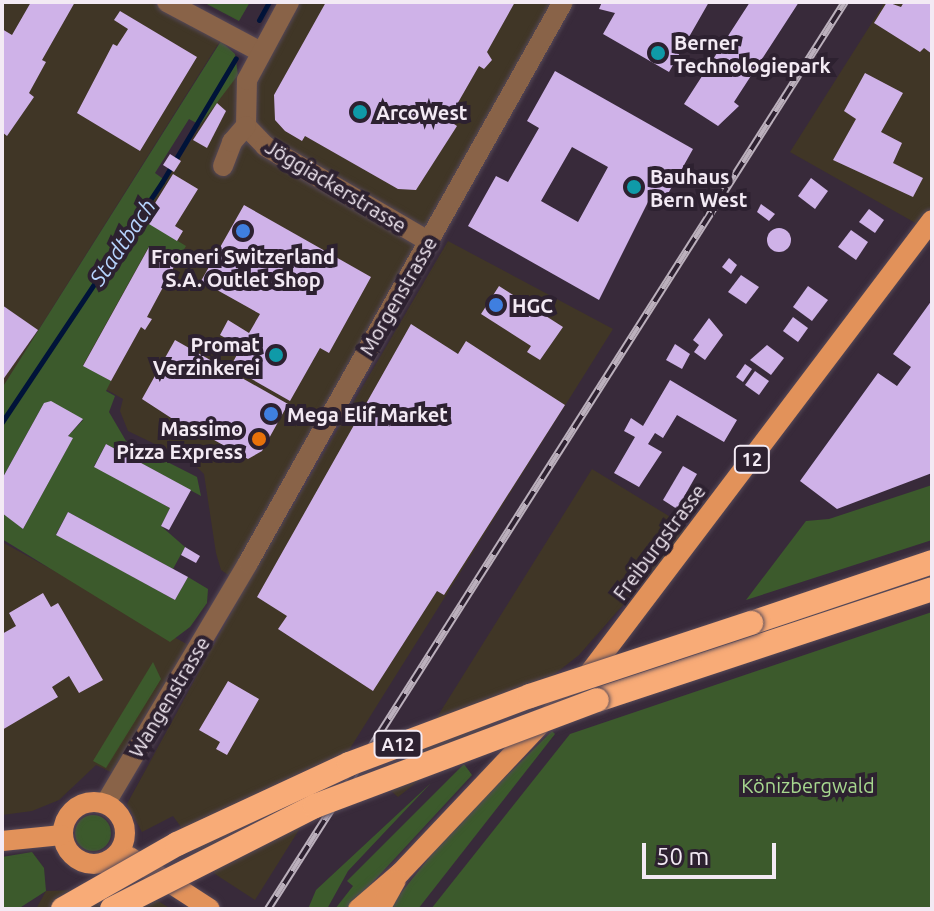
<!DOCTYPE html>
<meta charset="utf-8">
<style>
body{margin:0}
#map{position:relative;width:934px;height:911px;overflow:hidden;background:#382a3a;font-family:Ubuntu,sans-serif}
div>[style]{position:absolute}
.industrial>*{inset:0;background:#403626}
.green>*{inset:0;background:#3c5a2c}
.round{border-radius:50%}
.stream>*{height:5px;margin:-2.5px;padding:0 2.5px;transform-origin:2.5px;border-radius:2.5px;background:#001339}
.building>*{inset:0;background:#cfb2e8}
.roads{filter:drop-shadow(0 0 2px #564958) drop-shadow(0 0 2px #564958)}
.minor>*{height:20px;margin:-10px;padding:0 10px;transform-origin:10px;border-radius:10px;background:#896348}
.major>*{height:20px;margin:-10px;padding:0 10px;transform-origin:10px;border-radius:10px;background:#e2925a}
.major>.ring{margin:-10px;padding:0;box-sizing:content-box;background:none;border:20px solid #e2925a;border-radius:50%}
.highway>*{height:24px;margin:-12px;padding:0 12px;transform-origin:12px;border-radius:12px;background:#f8ab77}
.rail>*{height:8px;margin-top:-4px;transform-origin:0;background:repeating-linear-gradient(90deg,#2d2130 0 15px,#bbb0bc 0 30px);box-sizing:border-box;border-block:2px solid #bbb0bc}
.bridges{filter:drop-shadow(0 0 2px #564958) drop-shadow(0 0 2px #564958)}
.highway-bridge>*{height:24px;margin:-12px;padding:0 12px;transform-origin:12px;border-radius:12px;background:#f8ab77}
.dots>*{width:22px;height:22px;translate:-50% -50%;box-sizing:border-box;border:4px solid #2d2130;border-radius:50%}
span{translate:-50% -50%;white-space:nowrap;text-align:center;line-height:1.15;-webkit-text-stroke:8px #2d2130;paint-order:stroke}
.shield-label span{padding:2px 6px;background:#2d2130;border:2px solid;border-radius:6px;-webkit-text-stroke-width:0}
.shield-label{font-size:18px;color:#f3eaf4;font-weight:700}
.poi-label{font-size:20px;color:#f3eaf4;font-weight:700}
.left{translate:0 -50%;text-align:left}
.right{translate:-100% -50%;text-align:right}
.street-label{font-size:20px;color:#f3eaf4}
.park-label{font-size:20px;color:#a7d88f}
.water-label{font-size:22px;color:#b7d4fe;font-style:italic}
.frame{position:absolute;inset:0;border:4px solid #f3eaf4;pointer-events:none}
.scale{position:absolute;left:642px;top:843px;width:134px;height:36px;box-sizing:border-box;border:4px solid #f3eaf4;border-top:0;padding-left:10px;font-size:24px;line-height:28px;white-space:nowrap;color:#f3eaf4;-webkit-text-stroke:6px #2d2130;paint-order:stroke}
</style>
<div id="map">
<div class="industrial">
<div style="clip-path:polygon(2px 2px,151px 2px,220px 41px,2px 388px)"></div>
<div style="clip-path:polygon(297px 2px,557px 2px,234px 579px,221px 570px,216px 553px,204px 474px,192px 462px,128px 431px,120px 411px,123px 399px,55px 360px,214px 103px,238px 75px,261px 64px)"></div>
<div style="clip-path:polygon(885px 2px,932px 2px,932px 207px,919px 225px,790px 152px)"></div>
<div style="clip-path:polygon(448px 241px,613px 329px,255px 900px,215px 874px,173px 816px,142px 832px,127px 804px,243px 591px)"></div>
<div style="clip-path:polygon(592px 469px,690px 529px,579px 655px,398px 797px,391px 791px)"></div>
<div style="clip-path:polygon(2px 542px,192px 647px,115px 774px,96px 765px,59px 800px,32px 811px,2px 815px)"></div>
<div style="clip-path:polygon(137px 888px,171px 909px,36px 909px,46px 891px)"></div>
</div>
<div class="green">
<div style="clip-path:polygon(203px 2px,250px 2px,239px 21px)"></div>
<div style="clip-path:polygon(221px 41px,235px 54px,238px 75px,200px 125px,189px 119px,155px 173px,166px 181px,142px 219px,186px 246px,176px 263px,148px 248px,83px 365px,111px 381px,106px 391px,115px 396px,109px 412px,126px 441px,197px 477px,201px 496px,106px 444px,94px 466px,170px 508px,161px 526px,185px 547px,173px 569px,68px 512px,56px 534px,175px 600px,188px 577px,208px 589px,207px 603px,190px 627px,170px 642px,2px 539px,4px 513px,23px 529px,72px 439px,68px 436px,83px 420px,44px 403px,2px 479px,2px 388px)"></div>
<div style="clip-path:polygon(932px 485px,932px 540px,746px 600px,806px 521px,829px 519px)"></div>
<div style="clip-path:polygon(932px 612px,932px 909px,431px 909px,570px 734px)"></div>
<div style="clip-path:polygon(153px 662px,161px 679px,106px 768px,93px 761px)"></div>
<div style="clip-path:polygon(552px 731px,555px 734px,418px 909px,388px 909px,449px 833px)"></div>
<div style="clip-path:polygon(464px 764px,472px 775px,348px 909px,335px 909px,353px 886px,347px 881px)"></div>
<div style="clip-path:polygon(431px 783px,348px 871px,327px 909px,308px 909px,316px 890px)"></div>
<div class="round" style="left:75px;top:815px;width:36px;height:36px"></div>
<div style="clip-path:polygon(32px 852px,44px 868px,46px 891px,18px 909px,2px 909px,2px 857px)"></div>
</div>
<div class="stream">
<div style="left:259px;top:20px;width:21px;rotate:-61deg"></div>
<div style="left:2px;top:422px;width:288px;rotate:-56.3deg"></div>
<div style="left:162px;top:182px;width:144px;rotate:-59.2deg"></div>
</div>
<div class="building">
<div style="clip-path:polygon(31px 2px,75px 2px,42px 60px,46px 62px,29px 93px,34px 97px,7px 136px,2px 132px,2px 29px,12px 35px)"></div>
<div style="clip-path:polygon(326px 2px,515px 2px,487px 52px,492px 60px,484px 69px,479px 66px,448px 120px,457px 126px,416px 190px,398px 189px,305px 136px,302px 141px,285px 131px,275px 120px,274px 95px)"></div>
<div style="clip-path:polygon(602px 2px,709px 2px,669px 72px,603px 34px,615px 13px,599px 9px)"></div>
<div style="clip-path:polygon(750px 2px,799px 2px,734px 102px,739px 106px,718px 126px,684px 104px)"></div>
<div style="clip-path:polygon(887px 2px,901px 7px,904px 2px,932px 2px,932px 54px,924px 48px,920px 52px,874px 23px)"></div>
<div style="clip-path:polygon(120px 11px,197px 57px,140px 151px,77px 113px,113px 44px,117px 46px,128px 29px,114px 20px)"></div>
<div style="clip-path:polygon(evenodd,555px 71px,693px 149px,665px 199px,653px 192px,599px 300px,468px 226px,496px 176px,508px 182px,539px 128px,527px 121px,555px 71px,572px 147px,608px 167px,578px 222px,541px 201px,572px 147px)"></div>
<div style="clip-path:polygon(865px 73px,903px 93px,881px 132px,902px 143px,893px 163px,923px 178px,913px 197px,833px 160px,856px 119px,844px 111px)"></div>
<div style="clip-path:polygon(217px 103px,226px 111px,207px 148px,193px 140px)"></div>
<div style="clip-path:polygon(170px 154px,181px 161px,174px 172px,163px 165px)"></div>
<div style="clip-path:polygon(173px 174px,198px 189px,175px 226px,183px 231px,177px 241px,144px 221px)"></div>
<div style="clip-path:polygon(811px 178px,828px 191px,815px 209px,798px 196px)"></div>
<div style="clip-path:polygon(761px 204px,775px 214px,769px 221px,757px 212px)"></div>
<div style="clip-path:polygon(244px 205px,371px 277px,329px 353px,320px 348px,290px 401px,248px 377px,251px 371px,233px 362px,245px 340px,238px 345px,220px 335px,228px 320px,249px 333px,260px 314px,201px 281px)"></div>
<div style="clip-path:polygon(869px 209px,884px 220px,875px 233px,859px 222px)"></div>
<div class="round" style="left:767px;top:228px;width:24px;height:24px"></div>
<div style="clip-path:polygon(851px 230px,868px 242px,856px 260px,838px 247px)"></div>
<div style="clip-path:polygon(149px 247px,176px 263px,147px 317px,152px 319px,145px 330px,141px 327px,111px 381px,83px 366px)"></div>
<div style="clip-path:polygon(729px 258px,737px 265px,731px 274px,722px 267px)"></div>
<div style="clip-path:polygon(741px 275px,759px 287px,746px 304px,728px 292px)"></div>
<div style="clip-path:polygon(499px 286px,563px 327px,540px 360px,527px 352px,531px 346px,481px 314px)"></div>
<div style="clip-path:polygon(808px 286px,828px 300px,812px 321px,793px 307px)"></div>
<div style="clip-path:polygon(932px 300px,932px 473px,837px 509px,800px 481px,878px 373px,897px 386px,911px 367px,893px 354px)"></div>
<div style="clip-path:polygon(2px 305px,38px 330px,2px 381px)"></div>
<div style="clip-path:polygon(793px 317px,808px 328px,798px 342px,783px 331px)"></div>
<div style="clip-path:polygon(709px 318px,723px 335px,705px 360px,694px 352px,699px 345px,693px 340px)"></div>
<div style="clip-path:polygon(411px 324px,458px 354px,466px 341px,565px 405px,444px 595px,437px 591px,373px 691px,278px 629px,287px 616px,257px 597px)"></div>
<div style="clip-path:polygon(175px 340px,288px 404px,262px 451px,248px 459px,207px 436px,205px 440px,142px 399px)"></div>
<div style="clip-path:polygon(675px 344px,690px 354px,682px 369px,666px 360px)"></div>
<div style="clip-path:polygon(767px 345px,784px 358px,771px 375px,750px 360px)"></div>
<div style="clip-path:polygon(745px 364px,752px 369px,743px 382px,736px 377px)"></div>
<div style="clip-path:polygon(755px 371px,769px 381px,759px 395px,745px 385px)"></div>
<div style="clip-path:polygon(670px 380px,737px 420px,724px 442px,677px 415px,663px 438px,655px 433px,648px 444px,662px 452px,639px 487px,614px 473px,635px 437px,624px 431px,631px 418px,643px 426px)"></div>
<div style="clip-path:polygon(51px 401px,83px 419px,68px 436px,73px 438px,23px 529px,2px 513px,2px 479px,44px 403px)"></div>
<div style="clip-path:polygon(106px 444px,191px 490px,169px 530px,161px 526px,170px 508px,94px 467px)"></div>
<div style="clip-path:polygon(683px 466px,697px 474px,677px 509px,663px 500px)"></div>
<div style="clip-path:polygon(68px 512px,188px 577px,175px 600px,56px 535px)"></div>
<div style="clip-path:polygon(185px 547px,200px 556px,196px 563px,181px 555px)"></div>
<div style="clip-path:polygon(43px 593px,51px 607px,58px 603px,103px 680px,79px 693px,69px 676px,52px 687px,58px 697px,2px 730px,2px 634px,16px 626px,9px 613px)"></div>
<div style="clip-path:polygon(228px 681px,259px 699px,227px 755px,216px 749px,220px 742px,199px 730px)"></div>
</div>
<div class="roads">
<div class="minor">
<div style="left:167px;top:2px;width:106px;rotate:28deg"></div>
<div style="left:246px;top:126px;width:28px;rotate:46deg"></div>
<div style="left:265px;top:146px;width:191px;rotate:30.2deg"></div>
<div style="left:246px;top:126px;width:46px;rotate:-88.8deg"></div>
<div style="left:247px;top:80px;width:89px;rotate:-61.7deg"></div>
<div style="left:223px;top:166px;width:26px;rotate:-69deg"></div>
<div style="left:232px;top:142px;width:21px;rotate:-49deg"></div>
<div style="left:105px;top:804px;width:280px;rotate:-59.3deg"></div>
<div style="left:248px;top:563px;width:643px;rotate:-60.69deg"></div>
</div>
<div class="major">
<div class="ring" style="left:63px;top:802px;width:42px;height:42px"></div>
<div style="left:2px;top:841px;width:60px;rotate:-5.7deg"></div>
<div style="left:130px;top:857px;width:95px;rotate:33deg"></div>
<div style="left:358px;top:909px;width:55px;rotate:-40.6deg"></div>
<div style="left:400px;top:873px;width:275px;rotate:-46.6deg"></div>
<div style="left:589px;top:673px;width:568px;rotate:-52.87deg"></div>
<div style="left:380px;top:909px;width:33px;rotate:-61deg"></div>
</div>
<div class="highway">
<div style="left:751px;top:623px;width:191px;rotate:-18.6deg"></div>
<div style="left:597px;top:700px;width:353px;rotate:-18.3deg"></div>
</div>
</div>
<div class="rail">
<div style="left:268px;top:909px;width:1075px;rotate:-57.54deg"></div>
</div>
<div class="bridges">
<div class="highway-bridge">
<div style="left:63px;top:909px;width:131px;rotate:-29.7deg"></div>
<div style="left:177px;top:844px;width:190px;rotate:-24.9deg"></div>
<div style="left:349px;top:764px;width:193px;rotate:-20.6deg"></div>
<div style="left:530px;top:696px;width:233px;rotate:-18.3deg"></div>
<div style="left:112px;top:909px;width:228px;rotate:-26.9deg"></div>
<div style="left:315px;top:806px;width:301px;rotate:-20.6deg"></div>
</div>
</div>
<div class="dots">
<div style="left:658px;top:53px;background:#0f9aa8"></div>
<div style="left:360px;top:112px;background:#0f9aa8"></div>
<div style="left:634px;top:187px;background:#0f9aa8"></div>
<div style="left:243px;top:231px;background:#3f7fe0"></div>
<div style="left:496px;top:305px;background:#3f7fe0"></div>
<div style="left:276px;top:355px;background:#0f9aa8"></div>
<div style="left:271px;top:414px;background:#3f7fe0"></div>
<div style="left:259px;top:439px;background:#e8710a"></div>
</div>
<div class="shield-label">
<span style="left:752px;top:459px">12</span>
<span style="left:398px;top:744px">A12</span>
</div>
<div class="poi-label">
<span class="left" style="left:674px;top:54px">Berner<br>Technologiepark</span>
<span class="left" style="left:376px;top:112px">ArcoWest</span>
<span class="left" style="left:650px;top:188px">Bauhaus<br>Bern West</span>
<span style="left:243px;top:268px">Froneri Switzerland<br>S.A. Outlet Shop</span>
<span class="left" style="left:512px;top:305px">HGC</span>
<span class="right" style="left:260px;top:356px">Promat<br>Verzinkerei</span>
<span class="left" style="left:287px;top:414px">Mega Elif Market</span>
<span class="right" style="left:243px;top:440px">Massimo<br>Pizza Express</span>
</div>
<div class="street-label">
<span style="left:336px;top:186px;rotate:31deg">Jöggiackerstrasse</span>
<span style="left:398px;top:296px;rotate:-60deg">Morgenstrasse</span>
<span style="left:659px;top:542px;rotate:-53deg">Freiburgstrasse</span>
<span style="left:169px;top:697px;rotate:-59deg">Wangenstrasse</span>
</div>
<div class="park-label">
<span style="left:808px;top:785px">Könizbergwald</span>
</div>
<div class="water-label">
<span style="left:122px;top:242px;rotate:-56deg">Stadtbach</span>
</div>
<div class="frame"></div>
<div class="scale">50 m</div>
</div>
